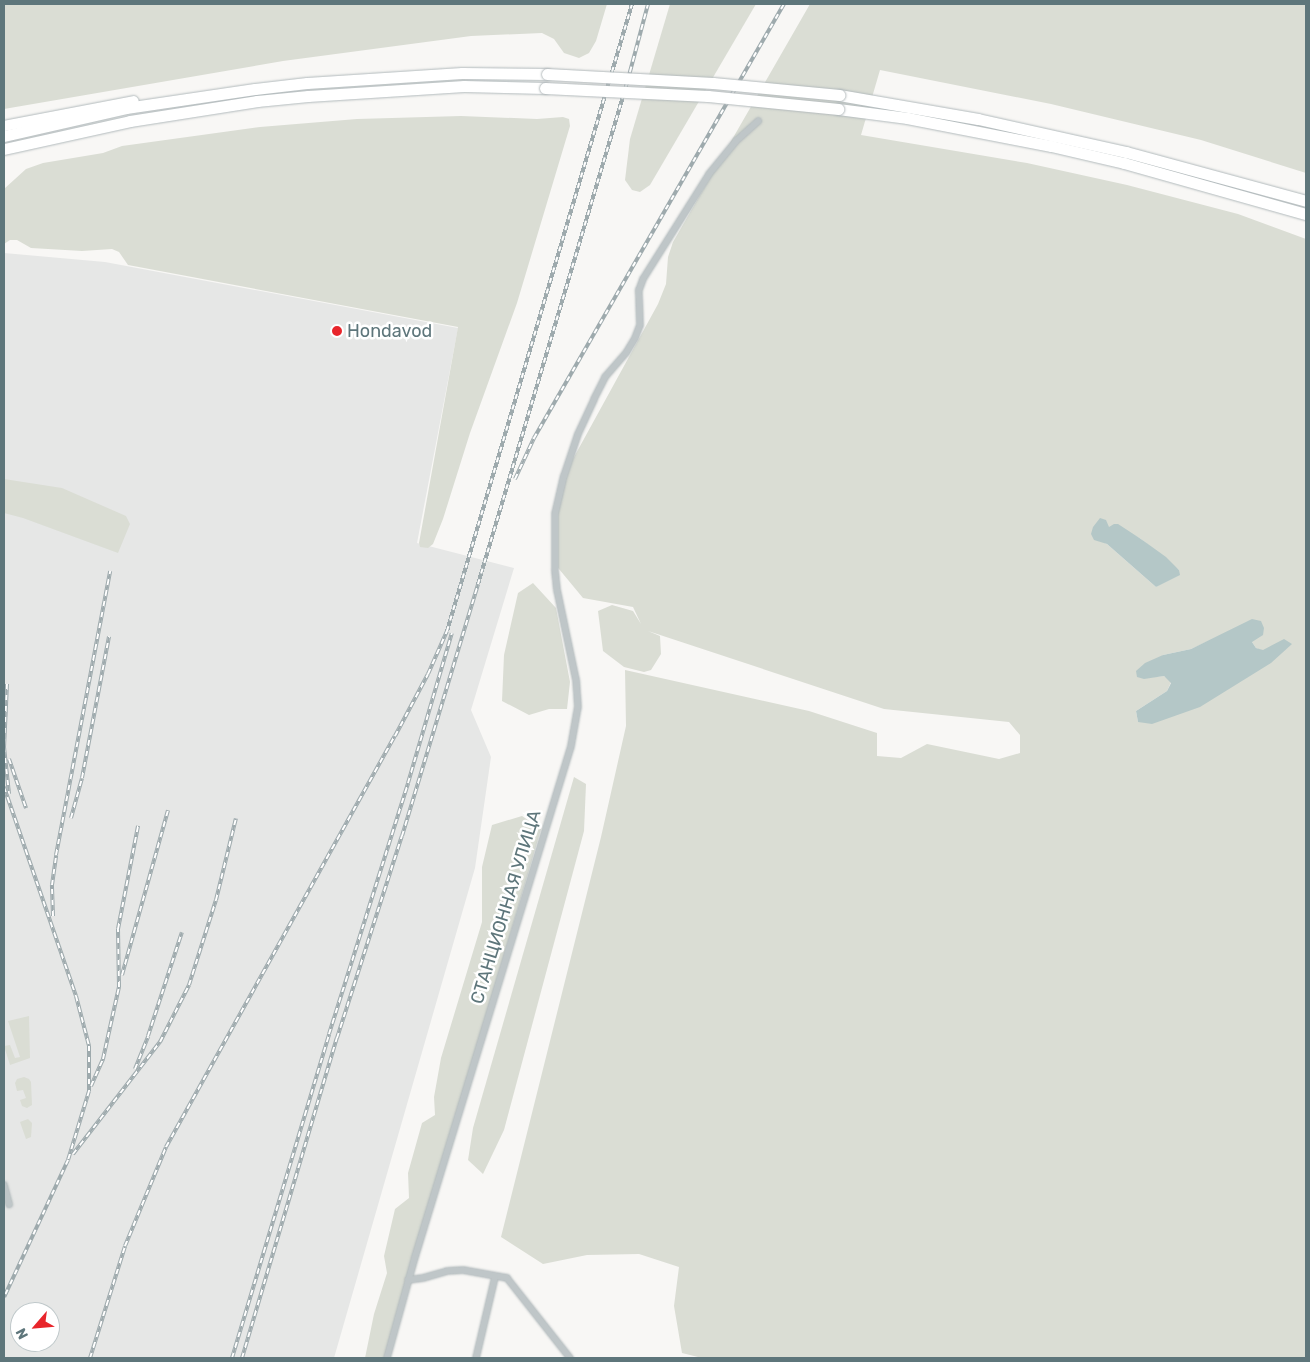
<!DOCTYPE html>
<meta charset="utf-8">
<style>
body{margin:0}
#map{position:relative;width:1310px;height:1362px;overflow:hidden;background:#f8f7f5;font-family:Rubik,sans-serif}
div>[style]{position:absolute}
.built>*{inset:0;background:#e6e7e6}
.green>*{inset:0;background:#daddd4}
.water>*{inset:0;background:#b4c7c7}
.roads{filter:drop-shadow(0 0 1px #b2babc) drop-shadow(0 0 1px #b2babc)}
.minor>*{height:6px;margin:-3px;padding:0 3px;transform-origin:3px;border-radius:3px;background:#bfc6c8}
.primary>*{height:10px;margin:-5px;padding:0 5px;transform-origin:5px;border-radius:5px;background:#fff}
.trunk>*{height:11px;margin:-5.5px;padding:0 5.5px;transform-origin:5.5px;border-radius:5.5px;background:#fff}
.rail>*{height:4px;margin-top:-2px;transform-origin:0;background:repeating-linear-gradient(90deg,#fff 0 5.5px,#9eaaad 0 11px);box-sizing:border-box;border-block:1px solid #9eaaad}
.bridges{filter:drop-shadow(0 0 1px #b2b9bb) drop-shadow(0 0 1px #b2b9bb)}
.trunk-bridge>*{height:11px;margin:-5.5px;padding:0 5.5px;transform-origin:5.5px;border-radius:5.5px;background:#fff}
.dots>*{width:14px;height:14px;translate:-50% -50%;box-sizing:border-box;border:2px solid #fff;border-radius:50%}
span{translate:-50% -50%;white-space:nowrap;text-align:center;line-height:1.15;-webkit-text-stroke:5px #fff;paint-order:stroke}
.poi-label{font-size:18px;color:#5e767b}
.left{translate:0 -50%;text-align:left}
.street-label{font-size:18px;color:#5e767b}
.frame{position:absolute;inset:0;border:5px solid #5e767b;pointer-events:none}
.north{position:absolute;left:10px;top:1302px;width:50px;height:50px;box-sizing:border-box;background:#fff;border:1px solid #bfc8ca;border-radius:50%;rotate:243deg;font-size:14px;font-weight:700;line-height:20px;text-align:center;color:#5e767b}
.north::after{content:'';display:block;margin:auto;width:18px;height:22px;background:#e8252b;clip-path:polygon(50% 0,100% 100%,50% 72%,0 100%)}
</style>
<div id="map">
<div class="built">
<div style="clip-path:polygon(evenodd,4px 253px,105px 262px,458px 328px,417px 543px,514px 568px,471px 710px,491px 757px,475px 868px,334px 1358px,4px 1358px,4px 253px,20px 1312px,50px 1312px,50px 1342px,20px 1342px,20px 1312px)"></div>
</div>
<div class="green">
<div style="clip-path:polygon(4px 4px,607px 4px,596px 41px,589px 53px,579px 58px,564px 53px,554px 39px,542px 33px,471px 36px,283px 61px,4px 109px)"></div>
<div style="clip-path:polygon(670px 4px,756px 4px,650px 185px,640px 192px,632px 190px,625px 180px,630px 139px)"></div>
<div style="clip-path:polygon(evenodd,810px 4px,1306px 4px,1306px 173px,1201px 140px,1051px 104px,880px 70px,861px 135px,1027px 163px,1127px 185px,1238px 214px,1306px 239px,1306px 1358px,702px 1358px,682px 1353px,674px 1306px,679px 1267px,639px 1254px,587px 1255px,543px 1264px,501px 1237px,601px 837px,626px 726px,625px 670px,809px 711px,877px 733px,877px 756px,901px 758px,927px 744px,999px 759px,1020px 753px,1020px 735px,1009px 722px,884px 709px,648px 631px,660px 636px,661px 654px,651px 670px,644px 672px,624px 667px,603px 651px,598px 611px,612px 605px,633px 611px,641px 624px,633px 607px,583px 598px,554px 563px,555px 520px,568px 468px,658px 304px,666px 284px,668px 257px,673px 242px,810px 4px,1109px 527px,1121px 528px,1141px 539px,1179px 570px,1156px 587px,1107px 544px,1099px 540px,1109px 527px,810px 4px,1215px 638px,1252px 642px,1256px 648px,1263px 651px,1284px 639px,1138px 722px,1136px 711px,1167px 691px,1171px 682px,1164px 676px,1144px 678px,1163px 655px,1191px 649px,1215px 638px)"></div>
<div style="clip-path:polygon(461px 116px,537px 119px,563px 117px,569px 119px,570px 126px,517px 303px,470px 433px,443px 519px,433px 544px,428px 548px,420px 547px,419px 543px,458px 327px,128px 265px,119px 252px,112px 249px,82px 251px,31px 248px,17px 240px,10px 240px,4px 244px,4px 189px,26px 169px,43px 163px,103px 153px,122px 146px,260px 127px,357px 119px)"></div>
<div style="clip-path:polygon(4px 479px,62px 488px,126px 516px,130px 524px,118px 553px,23px 518px,4px 513px)"></div>
<div style="clip-path:polygon(533px 583px,556px 608px,570px 682px,567px 709px,549px 709px,529px 715px,502px 701px,504px 655px,518px 593px)"></div>
<div style="clip-path:polygon(574px 777px,586px 784px,584px 831px,504px 1130px,483px 1174px,468px 1160px,473px 1128px)"></div>
<div style="clip-path:polygon(522px 816px,541px 829px,387px 1358px,365px 1358px,374px 1314px,387px 1273px,384px 1256px,395px 1209px,409px 1198px,408px 1173px,422px 1123px,435px 1115px,434px 1097px,441px 1058px,482px 922px,482px 867px,492px 825px)"></div>
<div style="clip-path:polygon(29px 1016px,30px 1058px,10px 1065px,4px 1046px,10px 1045px,15px 1058px,20px 1057px,8px 1021px)"></div>
<div style="clip-path:polygon(24px 1077px,29px 1079px,31px 1082px,32px 1105px,27px 1108px,22px 1106px,20px 1100px,26px 1098px,23px 1090px,17px 1091px,15px 1083px,17px 1079px)"></div>
<div style="clip-path:polygon(28px 1119px,32px 1123px,31px 1137px,26px 1139px,20px 1122px)"></div>
</div>
<div class="water">
<div style="clip-path:polygon(1100px 518px,1106px 520px,1109px 527px,1114px 524px,1118px 524px,1141px 539px,1166px 557px,1179px 570px,1180px 575px,1156px 587px,1107px 544px,1094px 540px,1091px 534px,1093px 527px)"></div>
<div style="clip-path:polygon(1252px 619px,1261px 621px,1264px 628px,1263px 635px,1252px 642px,1256px 648px,1263px 650px,1284px 639px,1292px 644px,1271px 663px,1200px 707px,1152px 724px,1138px 722px,1136px 711px,1167px 691px,1171px 683px,1164px 676px,1144px 679px,1137px 677px,1136px 671px,1145px 663px,1163px 655px,1191px 649px)"></div>
</div>
<div class="roads">
<div class="minor">
<div style="left:4px;top:1185px;width:20px;rotate:75deg"></div>
<div style="left:408px;top:1280px;width:15px;rotate:-8deg"></div>
<div style="left:423px;top:1278px;width:25px;rotate:-16deg"></div>
<div style="left:447px;top:1271px;width:16px;rotate:-4deg"></div>
<div style="left:463px;top:1270px;width:45px;rotate:10.3deg"></div>
<div style="left:507px;top:1278px;width:102px;rotate:51.8deg"></div>
<div style="left:387px;top:1358px;width:105px;rotate:-74.5deg"></div>
<div style="left:415px;top:1257px;width:534px;rotate:-73.02deg"></div>
<div style="left:571px;top:746px;width:40px;rotate:-80deg"></div>
<div style="left:578px;top:707px;width:27px;rotate:-94deg"></div>
<div style="left:576px;top:680px;width:92px;rotate:-101.9deg"></div>
<div style="left:557px;top:590px;width:20px;rotate:-96deg"></div>
<div style="left:555px;top:570px;width:56px;rotate:-90deg"></div>
<div style="left:555px;top:514px;width:39px;rotate:-77deg"></div>
<div style="left:564px;top:476px;width:44px;rotate:-71.6deg"></div>
<div style="left:578px;top:434px;width:38px;rotate:-65deg"></div>
<div style="left:594px;top:399px;width:25px;rotate:-63deg"></div>
<div style="left:605px;top:377px;width:32px;rotate:-49deg"></div>
<div style="left:626px;top:353px;width:17px;rotate:-59deg"></div>
<div style="left:635px;top:338px;width:14px;rotate:-69deg"></div>
<div style="left:640px;top:325px;width:35px;rotate:-92deg"></div>
<div style="left:639px;top:290px;width:12px;rotate:-70deg"></div>
<div style="left:643px;top:279px;width:124px;rotate:-57.8deg"></div>
<div style="left:709px;top:174px;width:43px;rotate:-50.7deg"></div>
<div style="left:736px;top:141px;width:30px;rotate:-42deg"></div>
<div style="left:476px;top:1358px;width:83px;rotate:-76.8deg"></div>
</div>
<div class="primary">
<div style="left:4px;top:126px;width:132px;rotate:-10.9deg"></div>
</div>
<div class="trunk">
<div style="left:839px;top:95px;width:141px;rotate:9.8deg"></div>
<div style="left:978px;top:119px;width:152px;rotate:12.6deg"></div>
<div style="left:1126px;top:152px;width:187px;rotate:15.2deg"></div>
<div style="left:838px;top:109px;width:70px;rotate:7.4deg"></div>
<div style="left:907px;top:118px;width:147px;rotate:11deg"></div>
<div style="left:1051px;top:146px;width:75px;rotate:13.1deg"></div>
<div style="left:1124px;top:163px;width:189px;rotate:15.7deg"></div>
<div style="left:4px;top:136px;width:125px;rotate:-12.9deg"></div>
<div style="left:126px;top:108px;width:130px;rotate:-8.4deg"></div>
<div style="left:255px;top:89px;width:52px;rotate:-6.6deg"></div>
<div style="left:307px;top:83px;width:155px;rotate:-3.7deg"></div>
<div style="left:462px;top:73px;width:85px;rotate:0.7deg"></div>
<div style="left:4px;top:149px;width:129px;rotate:-12.5deg"></div>
<div style="left:130px;top:121px;width:129px;rotate:-8.9deg"></div>
<div style="left:257px;top:101px;width:51px;rotate:-5.6deg"></div>
<div style="left:308px;top:96px;width:156px;rotate:-3.7deg"></div>
<div style="left:464px;top:86px;width:81px;rotate:1.4deg"></div>
</div>
</div>
<div class="rail">
<div style="left:515px;top:479px;width:45px;rotate:-65.1deg"></div>
<div style="left:534px;top:438px;width:501px;rotate:-60.06deg"></div>
<div style="left:7px;top:684px;width:63px;rotate:92.7deg"></div>
<div style="left:4px;top:747px;width:47px;rotate:83.9deg"></div>
<div style="left:9px;top:759px;width:52px;rotate:70.9deg"></div>
<div style="left:4px;top:787px;width:221px;rotate:71deg"></div>
<div style="left:76px;top:996px;width:52px;rotate:75.4deg"></div>
<div style="left:89px;top:1046px;width:45px;rotate:90deg"></div>
<div style="left:89px;top:1091px;width:72px;rotate:106.9deg"></div>
<div style="left:68px;top:1160px;width:151px;rotate:115deg"></div>
<div style="left:71px;top:818px;width:41px;rotate:-74.6deg"></div>
<div style="left:82px;top:778px;width:144px;rotate:-79.2deg"></div>
<div style="left:53px;top:916px;width:31px;rotate:-92deg"></div>
<div style="left:52px;top:885px;width:30px;rotate:-82deg"></div>
<div style="left:56px;top:855px;width:289px;rotate:-79.2deg"></div>
<div style="left:122px;top:975px;width:171px;rotate:-74.4deg"></div>
<div style="left:135px;top:1069px;width:35px;rotate:-68deg"></div>
<div style="left:148px;top:1036px;width:109px;rotate:-71.9deg"></div>
<div style="left:91px;top:1086px;width:30px;rotate:-66deg"></div>
<div style="left:103px;top:1059px;width:74px;rotate:-77.5deg"></div>
<div style="left:119px;top:987px;width:58px;rotate:-91deg"></div>
<div style="left:118px;top:929px;width:105px;rotate:-79deg"></div>
<div style="left:73px;top:1154px;width:142px;rotate:-52.2deg"></div>
<div style="left:160px;top:1042px;width:64px;rotate:-63deg"></div>
<div style="left:189px;top:985px;width:89px;rotate:-72.4deg"></div>
<div style="left:216px;top:900px;width:84px;rotate:-76.3deg"></div>
<div style="left:90px;top:1358px;width:117px;rotate:-72.6deg"></div>
<div style="left:125px;top:1246px;width:107px;rotate:-67.5deg"></div>
<div style="left:166px;top:1147px;width:470px;rotate:-60.9deg"></div>
<div style="left:395px;top:736px;width:70px;rotate:-62deg"></div>
<div style="left:428px;top:674px;width:47px;rotate:-66.2deg"></div>
<div style="left:447px;top:631px;width:654px;rotate:-73.56deg"></div>
<div style="left:232px;top:1358px;width:338px;rotate:-73.3deg"></div>
<div style="left:329px;top:1034px;width:263px;rotate:-72.5deg"></div>
<div style="left:408px;top:783px;width:156px;rotate:-73.7deg"></div>
<div style="left:242px;top:1358px;width:334px;rotate:-73.5deg"></div>
<div style="left:337px;top:1038px;width:212px;rotate:-72.2deg"></div>
<div style="left:402px;top:836px;width:263px;rotate:-73.2deg"></div>
<div style="left:478px;top:584px;width:523px;rotate:-73.44deg"></div>
<div style="left:627px;top:83px;width:82px;rotate:-75.1deg"></div>
</div>
<div class="bridges">
<div class="trunk-bridge">
<div style="left:547px;top:74px;width:166px;rotate:3.1deg"></div>
<div style="left:713px;top:83px;width:127px;rotate:5.4deg"></div>
<div style="left:545px;top:88px;width:163px;rotate:2.8deg"></div>
<div style="left:708px;top:96px;width:131px;rotate:5.7deg"></div>
</div>
</div>
<div class="dots">
<div style="left:337px;top:331px;background:#e8252b"></div>
</div>
<div class="poi-label">
<span class="left" style="left:347px;top:331px">Hondavod</span>
</div>
<div class="street-label">
<span style="left:506px;top:907px;rotate:-73deg">СТАНЦИОННАЯ УЛИЦА</span>
</div>
<div class="frame"></div>
<div class="north">N</div>
</div>
